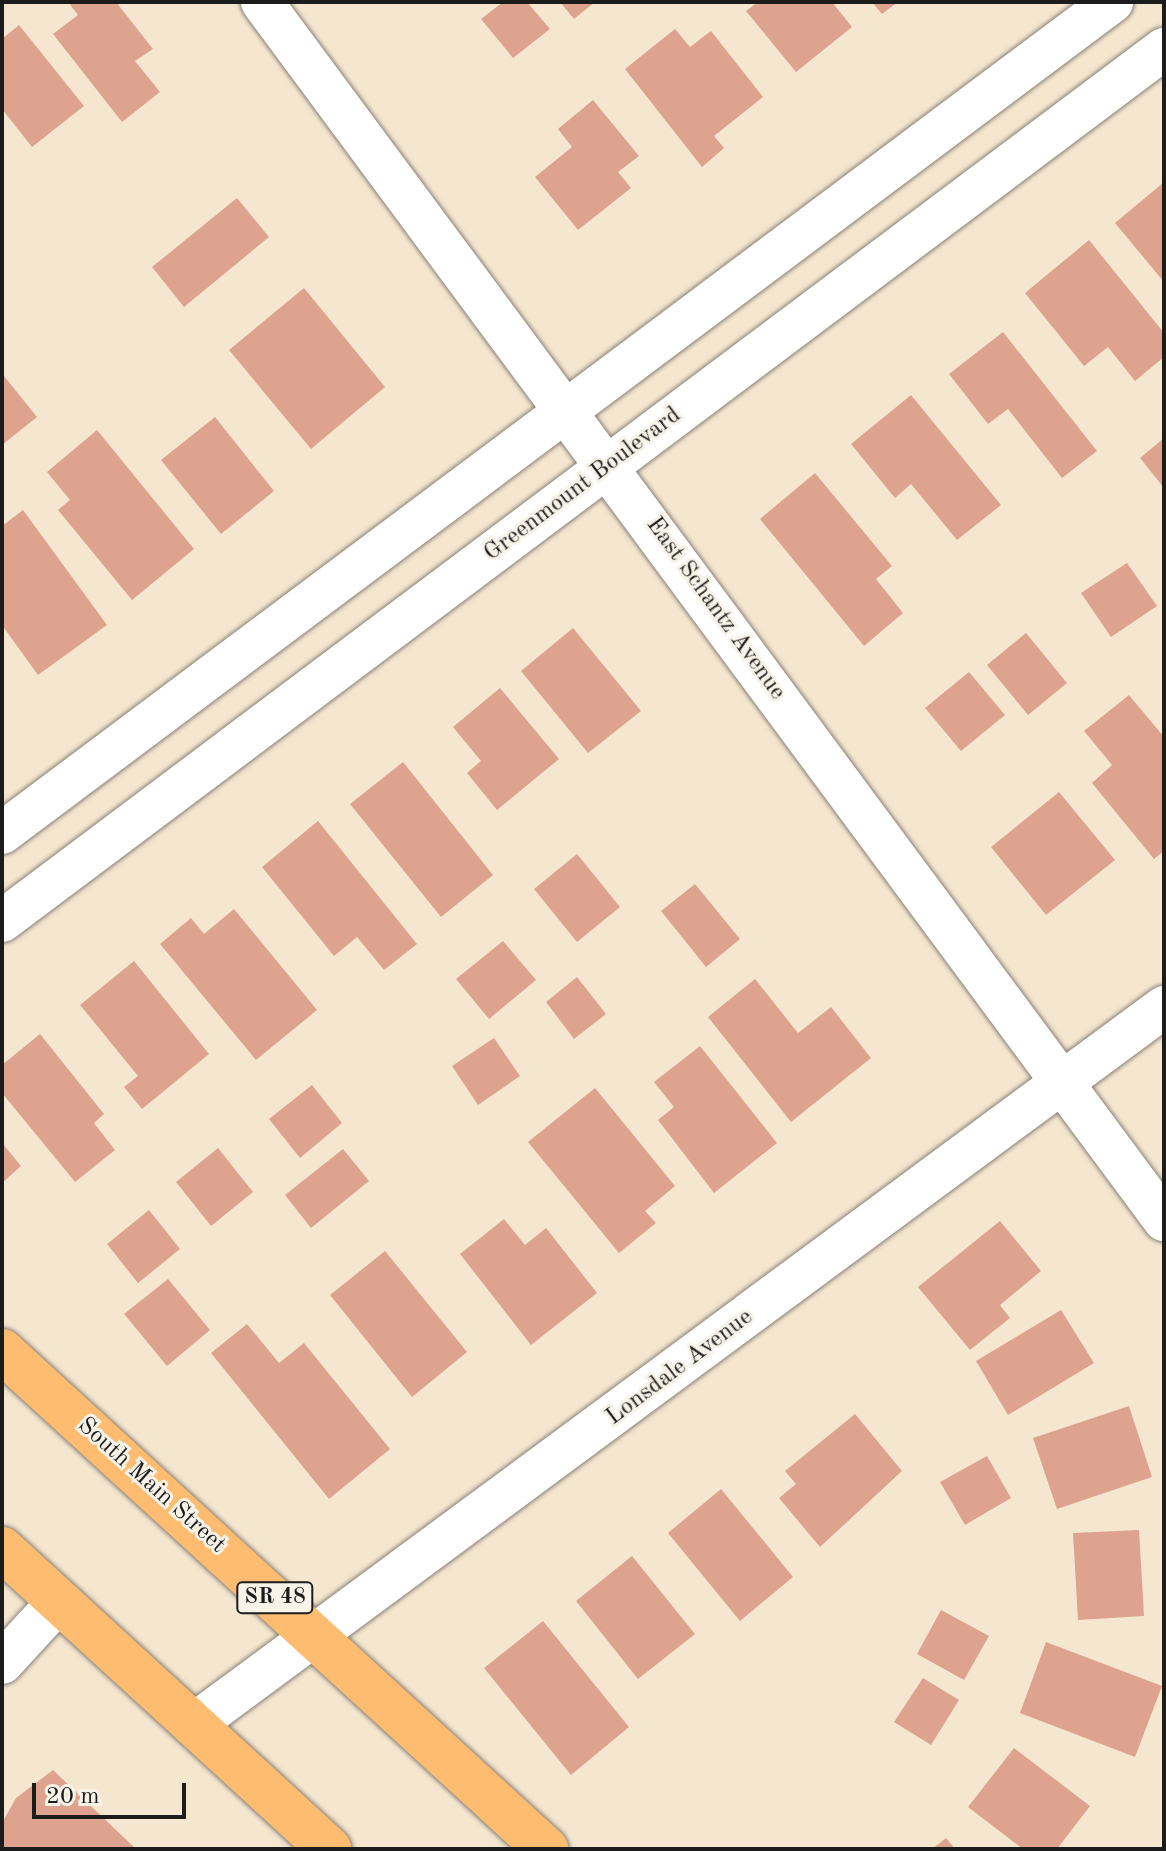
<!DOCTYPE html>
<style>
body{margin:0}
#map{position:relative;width:1166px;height:1851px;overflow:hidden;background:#f5e6d0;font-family:"Old Standard TT",serif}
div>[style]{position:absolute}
.building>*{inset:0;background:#dea38f}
.roads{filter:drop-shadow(0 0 2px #888176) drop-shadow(0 0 2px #888176)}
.street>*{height:42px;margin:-21px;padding:0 21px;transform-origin:21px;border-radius:21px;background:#fff}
.primary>*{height:44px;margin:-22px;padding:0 22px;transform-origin:22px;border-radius:22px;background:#fdbc70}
span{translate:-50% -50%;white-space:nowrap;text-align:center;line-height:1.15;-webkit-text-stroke:6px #f7f3e8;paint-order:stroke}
.shield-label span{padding:2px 6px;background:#f7f3e8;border:2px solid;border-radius:6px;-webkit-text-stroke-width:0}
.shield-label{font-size:22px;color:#1c1c1c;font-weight:700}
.street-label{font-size:24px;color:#1c1c1c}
.frame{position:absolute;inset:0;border:4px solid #1c1c1c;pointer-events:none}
.scale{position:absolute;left:32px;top:1783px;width:154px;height:36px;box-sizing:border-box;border:4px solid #1c1c1c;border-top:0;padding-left:10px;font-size:24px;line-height:28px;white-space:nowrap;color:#1c1c1c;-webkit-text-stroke:6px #f7f3e8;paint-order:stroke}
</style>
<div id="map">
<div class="building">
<div style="clip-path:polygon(68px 2px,116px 2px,153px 49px,135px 61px,160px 92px,122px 122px,53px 34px,78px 15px)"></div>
<div style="clip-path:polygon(503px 2px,527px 2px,550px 29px,513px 58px,481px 19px)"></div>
<div style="clip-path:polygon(560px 2px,595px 2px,574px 19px)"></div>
<div style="clip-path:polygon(758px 2px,832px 2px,852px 27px,796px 72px,746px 11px)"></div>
<div style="clip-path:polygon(872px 2px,898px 2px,882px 14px)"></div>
<div style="clip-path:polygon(19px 25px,84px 106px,32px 147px,2px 109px,2px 39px)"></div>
<div style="clip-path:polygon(675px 29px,690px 47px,711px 31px,763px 97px,714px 136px,724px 148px,702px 167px,625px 69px)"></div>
<div style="clip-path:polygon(593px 100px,639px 156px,618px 172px,631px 188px,578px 230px,535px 177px,572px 147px,558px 129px)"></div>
<div style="clip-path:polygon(1164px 182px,1164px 282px,1115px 223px)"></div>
<div style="clip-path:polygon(237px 198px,269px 237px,184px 307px,152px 267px)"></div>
<div style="clip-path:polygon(1089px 240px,1164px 333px,1164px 357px,1135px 381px,1108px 347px,1084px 366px,1025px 293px)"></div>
<div style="clip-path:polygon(304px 288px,385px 387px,311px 449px,229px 350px)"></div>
<div style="clip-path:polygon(1003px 332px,1097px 451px,1062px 478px,1008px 409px,988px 424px,949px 374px)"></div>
<div style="clip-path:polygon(4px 376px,37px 417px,2px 445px,2px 378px)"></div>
<div style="clip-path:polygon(911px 395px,1001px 505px,957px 540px,911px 484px,895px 498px,851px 444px)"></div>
<div style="clip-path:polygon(215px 417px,274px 491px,221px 534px,161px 460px)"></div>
<div style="clip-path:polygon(97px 430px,194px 549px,132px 600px,58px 510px,70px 500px,47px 472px)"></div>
<div style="clip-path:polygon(1164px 438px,1164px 488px,1140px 458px)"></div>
<div style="clip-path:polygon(815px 473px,892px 566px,876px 579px,903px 613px,864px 646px,760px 519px)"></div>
<div style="clip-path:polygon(23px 510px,107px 625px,38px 675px,2px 625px,2px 526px)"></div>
<div style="clip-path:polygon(1127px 563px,1157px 606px,1111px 637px,1081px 593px)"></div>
<div style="clip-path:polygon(573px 628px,641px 711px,588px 753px,521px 671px)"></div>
<div style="clip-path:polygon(1026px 633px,1067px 683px,1028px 715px,987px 665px)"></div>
<div style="clip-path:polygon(969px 672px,1005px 715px,961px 751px,925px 708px)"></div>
<div style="clip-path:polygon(500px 688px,559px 759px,497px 810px,467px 773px,481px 761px,453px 727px)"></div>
<div style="clip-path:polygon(1129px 695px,1164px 737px,1164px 851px,1154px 859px,1092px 783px,1112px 765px,1084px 731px)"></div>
<div style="clip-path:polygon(403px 762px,493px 875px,441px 917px,350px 804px)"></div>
<div style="clip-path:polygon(1059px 792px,1115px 860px,1046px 915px,991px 847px)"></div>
<div style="clip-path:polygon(318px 821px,417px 944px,384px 970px,357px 937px,334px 956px,262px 867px)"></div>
<div style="clip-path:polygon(577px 854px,620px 907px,577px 942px,534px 889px)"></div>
<div style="clip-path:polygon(695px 884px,740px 939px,706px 967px,661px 911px)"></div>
<div style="clip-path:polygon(234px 909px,317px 1010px,256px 1060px,160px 944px,191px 918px,204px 934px)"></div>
<div style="clip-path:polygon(503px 941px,536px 980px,489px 1019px,456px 979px)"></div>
<div style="clip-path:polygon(134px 961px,209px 1054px,142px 1109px,124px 1087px,138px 1076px,80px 1005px)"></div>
<div style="clip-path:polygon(577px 977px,606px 1014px,574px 1039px,546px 1002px)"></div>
<div style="clip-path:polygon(755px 979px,798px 1033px,831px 1007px,871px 1058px,791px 1122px,708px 1017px)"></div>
<div style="clip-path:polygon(40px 1034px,104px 1114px,94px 1123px,115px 1150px,75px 1182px,2px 1093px,2px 1065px)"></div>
<div style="clip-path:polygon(494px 1038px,520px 1076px,478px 1105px,452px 1066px)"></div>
<div style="clip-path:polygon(700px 1046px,777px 1143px,714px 1193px,658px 1120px,674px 1107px,654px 1082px)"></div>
<div style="clip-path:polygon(312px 1085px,342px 1123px,300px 1158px,269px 1119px)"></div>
<div style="clip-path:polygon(595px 1088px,675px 1186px,645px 1211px,656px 1223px,619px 1253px,528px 1142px)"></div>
<div style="clip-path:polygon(2px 1143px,21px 1166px,2px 1183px)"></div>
<div style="clip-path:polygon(218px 1148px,253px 1192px,211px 1226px,176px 1182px)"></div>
<div style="clip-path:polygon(343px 1149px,369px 1181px,311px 1228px,285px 1195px)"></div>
<div style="clip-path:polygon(149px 1210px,180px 1249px,138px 1283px,107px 1244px)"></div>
<div style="clip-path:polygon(504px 1219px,525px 1245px,546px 1228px,597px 1293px,531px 1345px,460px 1254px)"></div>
<div style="clip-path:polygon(1000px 1221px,1041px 1271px,1000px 1305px,1010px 1318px,970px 1350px,918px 1287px)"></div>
<div style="clip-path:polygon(385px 1251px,467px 1352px,412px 1397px,330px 1295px)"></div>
<div style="clip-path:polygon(168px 1279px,210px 1330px,167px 1366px,124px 1314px)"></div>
<div style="clip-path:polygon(1061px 1310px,1094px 1363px,1008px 1415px,976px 1361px)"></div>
<div style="clip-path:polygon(247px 1324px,279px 1363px,304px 1343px,390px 1449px,329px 1499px,211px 1353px)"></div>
<div style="clip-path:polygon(1129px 1406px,1152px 1477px,1057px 1509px,1033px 1438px)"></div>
<div style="clip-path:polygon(855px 1414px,902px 1471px,820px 1547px,779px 1498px,796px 1484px,785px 1471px)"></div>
<div style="clip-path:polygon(987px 1456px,1011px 1498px,965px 1525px,940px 1482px)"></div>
<div style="clip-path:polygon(721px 1489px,793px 1577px,740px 1621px,668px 1533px)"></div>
<div style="clip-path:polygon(1139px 1530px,1144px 1616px,1078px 1620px,1073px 1533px)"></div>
<div style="clip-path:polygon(632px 1556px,695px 1634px,638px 1679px,576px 1601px)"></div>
<div style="clip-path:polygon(941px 1610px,989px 1636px,964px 1680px,917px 1654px)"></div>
<div style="clip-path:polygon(543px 1621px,629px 1727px,571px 1775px,484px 1668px)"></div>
<div style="clip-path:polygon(1046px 1642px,1162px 1686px,1135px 1757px,1020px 1713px)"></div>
<div style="clip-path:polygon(923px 1678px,959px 1700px,931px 1745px,894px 1722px)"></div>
<div style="clip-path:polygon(1014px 1748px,1090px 1806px,1057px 1849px,1023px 1849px,968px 1807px)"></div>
<div style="clip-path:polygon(53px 1770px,136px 1849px,2px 1849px,2px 1823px,16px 1798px)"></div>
<div style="clip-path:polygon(946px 1838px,955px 1849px,932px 1849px)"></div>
</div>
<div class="roads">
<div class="street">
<div style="left:262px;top:2px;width:1516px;rotate:53.48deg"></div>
<div style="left:2px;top:833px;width:1387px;rotate:-36.82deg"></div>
<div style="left:2px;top:921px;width:1453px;rotate:-36.89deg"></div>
<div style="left:2px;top:1663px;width:83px;rotate:-47.4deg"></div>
<div style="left:193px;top:1725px;width:1208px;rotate:-36.48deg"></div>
</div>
<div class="primary">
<div style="left:2px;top:1351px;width:738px;rotate:42.47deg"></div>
<div style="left:2px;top:1549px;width:444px;rotate:42.5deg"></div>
</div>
</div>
<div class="shield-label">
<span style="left:275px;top:1598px">SR 48</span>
</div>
<div class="street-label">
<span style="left:583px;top:485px;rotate:-37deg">Greenmount Boulevard</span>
<span style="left:715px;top:609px;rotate:54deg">East Schantz Avenue</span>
<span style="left:680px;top:1368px;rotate:-37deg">Lonsdale Avenue</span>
<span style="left:151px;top:1486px;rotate:42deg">South Main Street</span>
</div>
<div class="frame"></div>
<div class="scale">20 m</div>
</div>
